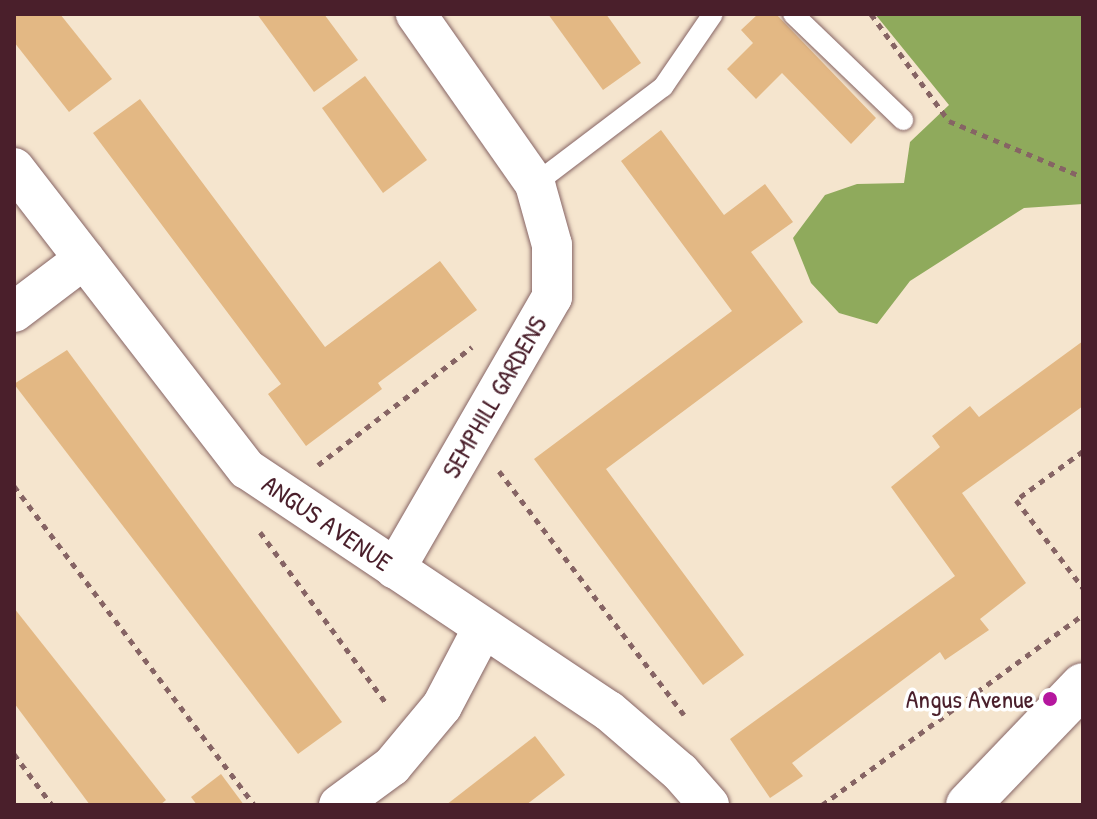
<!DOCTYPE html>
<style>
body{margin:0}
#map{position:relative;width:1097px;height:819px;overflow:hidden;background:#f5e5ce;font-family:"Patrick Hand",sans-serif}
div>[style]{position:absolute}
.forest>*{inset:0;background:#8faa5c}
.building>*{inset:0;background:#e3b884}
.path>*{height:5px;margin-top:-2.5px;transform-origin:0;background:repeating-linear-gradient(90deg,#866464 0 6px,transparent 0 12px)}
.roads{filter:drop-shadow(0 0 2px #866464) drop-shadow(0 0 2px #866464)}
.lane>*{height:20px;margin:-10px;padding:0 10px;transform-origin:10px;border-radius:10px;background:#fff}
.street>*{height:40px;margin:-20px;padding:0 20px;transform-origin:20px;border-radius:20px;background:#fff}
.secondary>*{height:44px;margin:-22px;padding:0 22px;transform-origin:22px;border-radius:22px;background:#fff}
.dots>*{width:22px;height:22px;translate:-50% -50%;box-sizing:border-box;border:4px solid #fff;border-radius:50%}
span{translate:-50% -50%;white-space:nowrap;text-align:center;line-height:1.15;-webkit-text-stroke:7px #fff;paint-order:stroke}
.street-label{font-size:26px;color:#4a1f2b}
.poi-label{font-size:26px;color:#4a1f2b}
.right{translate:-100% -50%;text-align:right}
.frame{position:absolute;inset:0;border:16px solid #4a1f2b;pointer-events:none}
</style>
<div id="map">
<div class="forest">
<div style="clip-path:polygon(875px 14px,1083px 14px,1083px 204px,1024px 208px,910px 281px,877px 324px,839px 313px,811px 283px,793px 238px,825px 195px,857px 184px,904px 183px,910px 142px,949px 105px)"></div>
</div>
<div class="building">
<div style="clip-path:polygon(14px 14px,60px 14px,112px 79px,69px 112px,14px 42px)"></div>
<div style="clip-path:polygon(257px 14px,324px 14px,358px 60px,314px 92px)"></div>
<div style="clip-path:polygon(548px 14px,606px 14px,641px 63px,603px 90px)"></div>
<div style="clip-path:polygon(758px 14px,776px 14px,876px 118px,851px 144px,782px 73px,756px 99px,727px 69px,753px 43px,741px 30px)"></div>
<div style="clip-path:polygon(365px 76px,427px 160px,383px 193px,322px 108px)"></div>
<div style="clip-path:polygon(140px 99px,325px 347px,440px 261px,477px 310px,378px 383px,382px 389px,306px 446px,268px 394px,281px 384px,93px 133px)"></div>
<div style="clip-path:polygon(661px 130px,724px 215px,765px 184px,793px 222px,751px 252px,803px 322px,606px 469px,744px 655px,703px 685px,534px 459px,732px 311px,621px 161px)"></div>
<div style="clip-path:polygon(1083px 341px,1083px 406px,962px 493px,1026px 583px,980px 619px,989px 630px,945px 660px,940px 652px,792px 763px,803px 776px,770px 798px,730px 739px,955px 576px,891px 487px,940px 447px,932px 436px,970px 406px,979px 417px)"></div>
<div style="clip-path:polygon(67px 350px,342px 722px,298px 754px,14px 384px)"></div>
<div style="clip-path:polygon(14px 608px,166px 800px,160px 805px,90px 805px,14px 703px)"></div>
<div style="clip-path:polygon(535px 736px,565px 775px,526px 805px,446px 805px)"></div>
<div style="clip-path:polygon(221px 774px,244px 805px,197px 805px,191px 797px)"></div>
</div>
<div class="path">
<div style="left:871px;top:14px;width:132px;rotate:53.9deg"></div>
<div style="left:949px;top:121px;width:145px;rotate:22.7deg"></div>
<div style="left:1083px;top:451px;width:83px;rotate:143.8deg"></div>
<div style="left:1016px;top:500px;width:111px;rotate:52.7deg"></div>
<div style="left:318px;top:465px;width:194px;rotate:-37.5deg"></div>
<div style="left:499px;top:471px;width:306px;rotate:52.8deg"></div>
<div style="left:14px;top:486px;width:399px;rotate:53deg"></div>
<div style="left:260px;top:532px;width:214px;rotate:53.6deg"></div>
<div style="left:14px;top:754px;width:64px;rotate:53.3deg"></div>
<div style="left:822px;top:805px;width:323px;rotate:-36.1deg"></div>
</div>
<div class="roads">
<div class="lane">
<div style="left:793px;top:14px;width:153px;rotate:43.9deg"></div>
<div style="left:535px;top:184px;width:161px;rotate:-37.2deg"></div>
<div style="left:663px;top:87px;width:88px;rotate:-55.6deg"></div>
</div>
<div class="street">
<div style="left:14px;top:168px;width:381px;rotate:52.3deg"></div>
<div style="left:247px;top:469px;width:435px;rotate:33.8deg"></div>
<div style="left:609px;top:711px;width:94px;rotate:40.7deg"></div>
<div style="left:680px;top:772px;width:44px;rotate:48.7deg"></div>
<div style="left:14px;top:312px;width:88px;rotate:-37.1deg"></div>
<div style="left:395px;top:569px;width:314px;rotate:-60deg"></div>
<div style="left:552px;top:297px;width:52px;rotate:-90deg"></div>
<div style="left:552px;top:245px;width:63px;rotate:-105.6deg"></div>
<div style="left:535px;top:184px;width:208px;rotate:-125deg"></div>
<div style="left:339px;top:805px;width:66px;rotate:-36.3deg"></div>
<div style="left:392px;top:766px;width:78px;rotate:-50.2deg"></div>
<div style="left:442px;top:706px;width:88px;rotate:-62.3deg"></div>
</div>
<div class="secondary">
<div style="left:968px;top:805px;width:166px;rotate:-46.2deg"></div>
</div>
</div>
<div class="dots">
<div style="left:1050px;top:699px;background:#b5179e"></div>
</div>
<div class="street-label">
<span style="left:494px;top:397px;rotate:-60deg">SEMPHILL GARDENS</span>
<span style="left:327px;top:523px;rotate:34deg">ANGUS AVENUE</span>
</div>
<div class="poi-label">
<span class="right" style="left:1034px;top:699px">Angus Avenue</span>
</div>
<div class="frame"></div>
</div>
